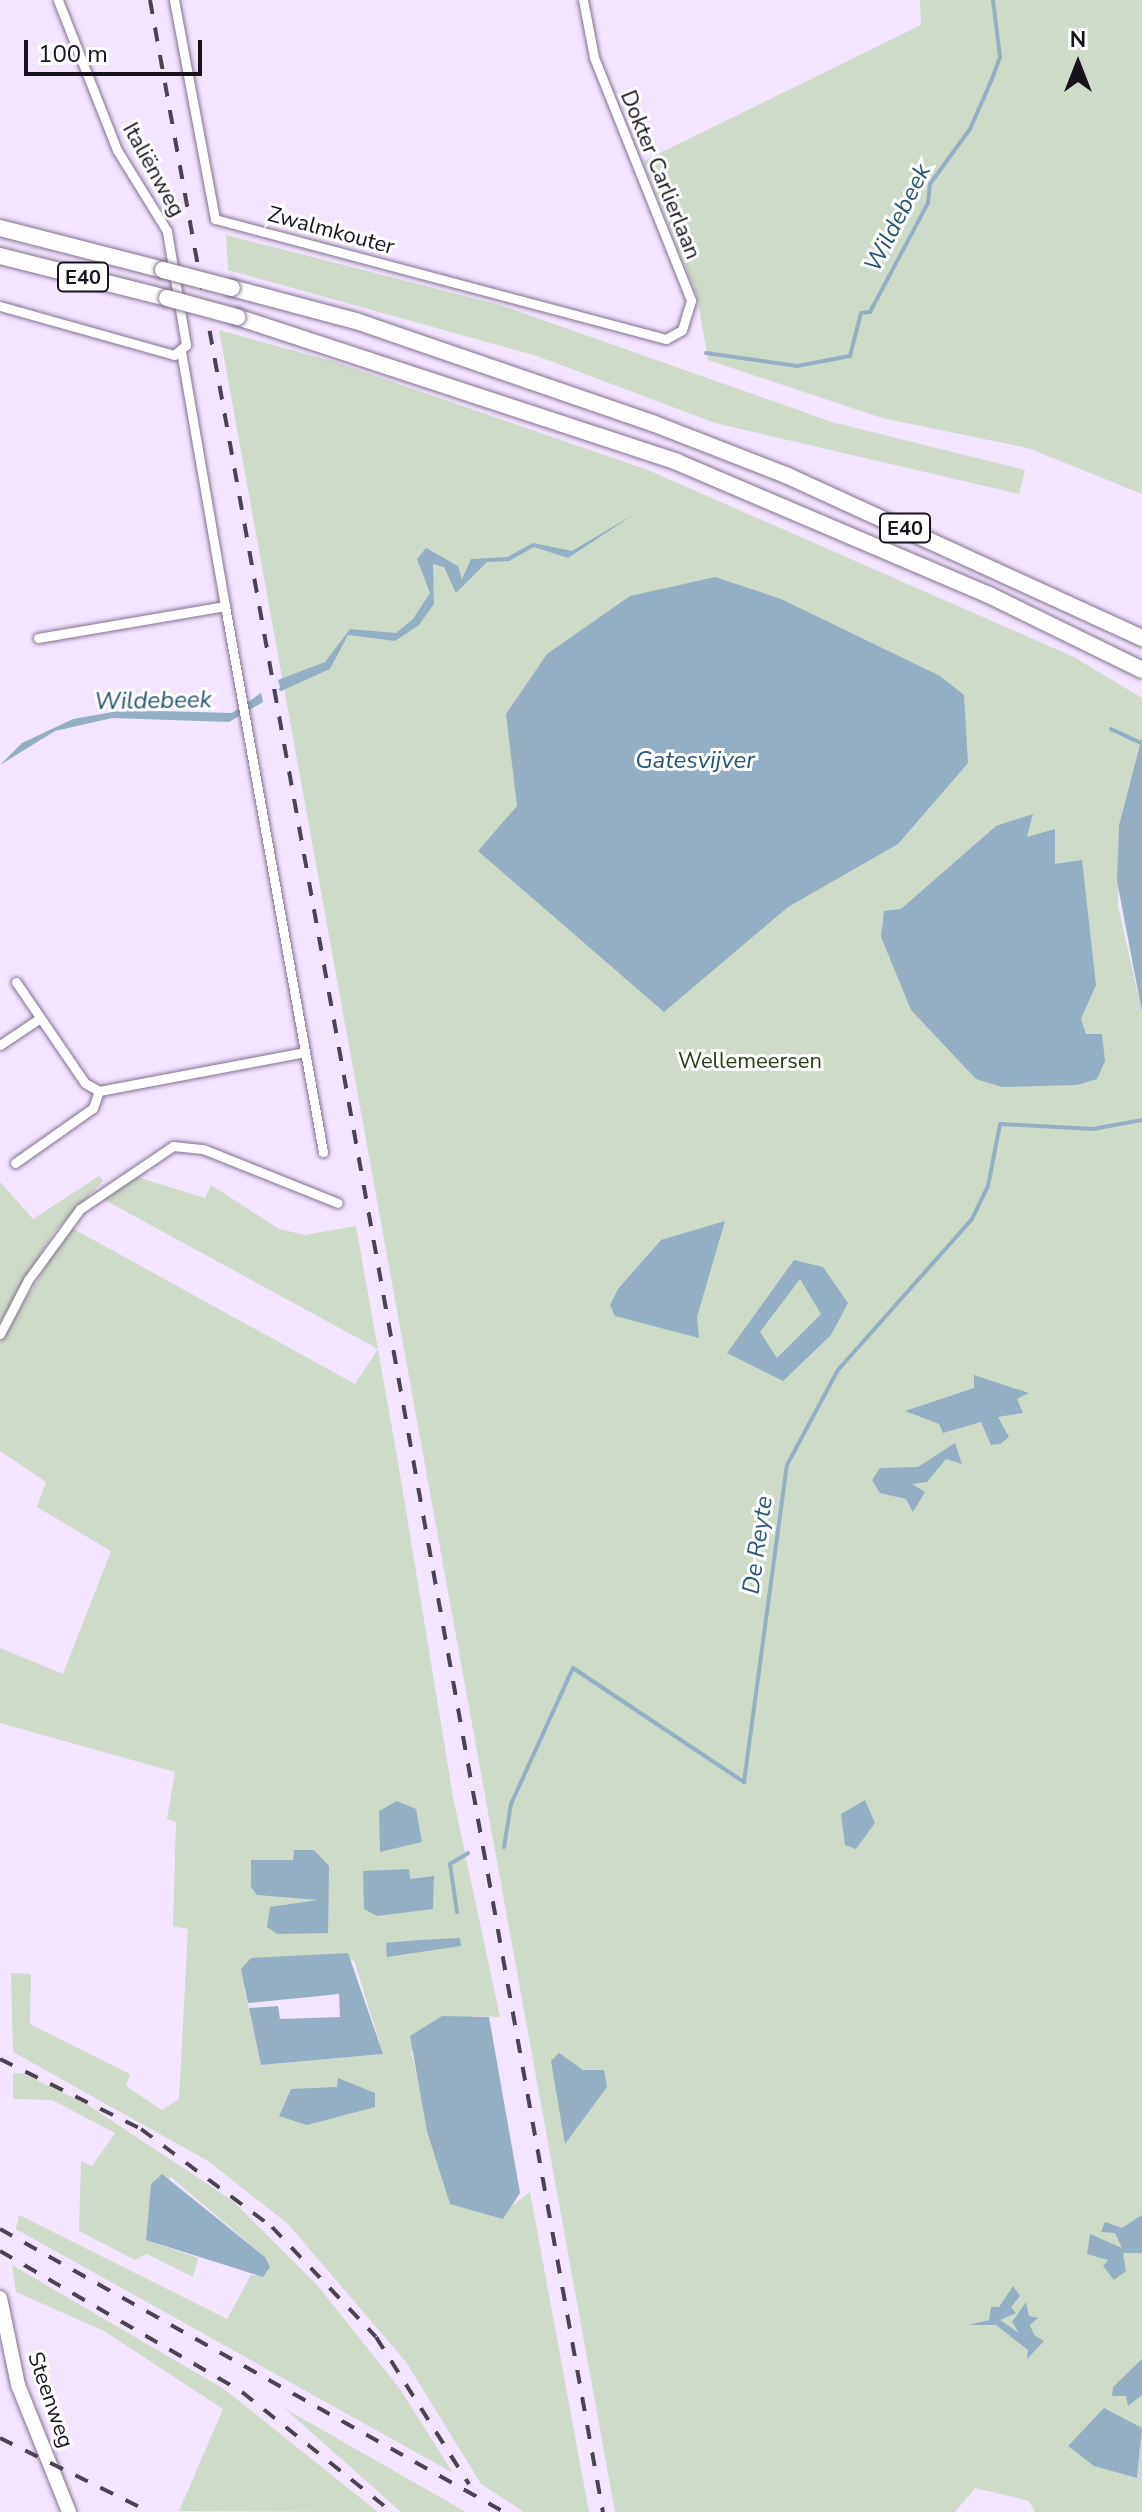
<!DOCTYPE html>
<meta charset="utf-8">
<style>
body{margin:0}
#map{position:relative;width:1142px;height:2512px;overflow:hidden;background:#f3e4ff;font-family:"Nunito Sans",sans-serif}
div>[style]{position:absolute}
.green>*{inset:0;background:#cedbc8}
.water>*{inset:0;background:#94afc4}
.stream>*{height:4px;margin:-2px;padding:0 2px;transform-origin:2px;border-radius:2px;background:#94afc4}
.roads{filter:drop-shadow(0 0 2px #81718e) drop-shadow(0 0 2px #81718e)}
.street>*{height:9px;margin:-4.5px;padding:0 4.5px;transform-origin:4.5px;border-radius:4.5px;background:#fff}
.secondary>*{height:14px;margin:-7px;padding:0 7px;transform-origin:7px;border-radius:7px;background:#fff}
.highway>*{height:16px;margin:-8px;padding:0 8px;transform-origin:8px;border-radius:8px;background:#fff}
.rail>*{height:4px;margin-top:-2px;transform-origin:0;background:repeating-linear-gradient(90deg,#4b4352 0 14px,transparent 0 28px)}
.bridges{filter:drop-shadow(0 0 2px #81718e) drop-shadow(0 0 2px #81718e)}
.highway-bridge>*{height:16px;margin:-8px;padding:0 8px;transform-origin:8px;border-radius:8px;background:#fff}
span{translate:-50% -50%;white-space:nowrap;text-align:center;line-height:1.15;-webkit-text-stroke:6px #fff;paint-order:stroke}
.shield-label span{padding:2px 6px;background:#fff;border:2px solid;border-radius:6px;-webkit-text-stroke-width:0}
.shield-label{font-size:20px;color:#18121d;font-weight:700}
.street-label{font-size:22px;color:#18121d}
.park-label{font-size:22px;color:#243e14}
.water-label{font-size:24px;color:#275575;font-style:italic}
.north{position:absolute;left:1038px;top:24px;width:80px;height:80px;-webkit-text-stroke:6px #fff;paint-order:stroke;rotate:0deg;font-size:22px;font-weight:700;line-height:32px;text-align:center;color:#18121d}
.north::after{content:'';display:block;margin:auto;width:28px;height:36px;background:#18121d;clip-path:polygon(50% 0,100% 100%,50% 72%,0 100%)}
.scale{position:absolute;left:24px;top:40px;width:178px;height:36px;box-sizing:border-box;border:4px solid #18121d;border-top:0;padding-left:10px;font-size:24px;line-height:28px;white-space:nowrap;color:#18121d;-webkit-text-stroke:6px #fff;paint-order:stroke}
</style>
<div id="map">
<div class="green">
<div style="clip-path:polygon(920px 0,1142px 0,1142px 494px,1028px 448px,882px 418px,708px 360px,697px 296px,644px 161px,921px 25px)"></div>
<div style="clip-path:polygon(226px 235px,500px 305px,832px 422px,1025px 470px,1019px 494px,715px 423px,537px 356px,228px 270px)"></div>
<div style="clip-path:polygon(219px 330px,335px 362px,648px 470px,1074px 657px,1142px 698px,1142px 737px,1119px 825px,1118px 906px,1142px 1012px,1142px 2512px,1035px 2512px,1029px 2501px,975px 2488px,955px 2512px,615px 2512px)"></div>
<div style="clip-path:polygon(99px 1176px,103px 1181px,53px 1233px,0 1326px,0 1182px,33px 1219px)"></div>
<div style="clip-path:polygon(evenodd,134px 1176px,205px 1198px,211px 1185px,279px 1229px,305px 1235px,356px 1226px,398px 1462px,453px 1797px,500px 2017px,474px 2016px,411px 2052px,450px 2204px,504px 2212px,530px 2192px,589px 2512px,524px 2512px,481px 2484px,406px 2362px,288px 2224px,208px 2161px,13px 2052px,11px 1973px,31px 1974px,30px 2024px,130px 2074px,126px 2086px,162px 2110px,179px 2099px,188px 1929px,173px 1926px,176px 1822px,167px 1819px,175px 1772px,0 1723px,0 1648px,63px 1674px,111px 1551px,37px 1507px,46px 1482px,0 1451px,0 1342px,70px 1227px,355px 1384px,378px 1349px,101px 1198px,134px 1176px,354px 1960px,383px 2054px,261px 2065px,244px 1987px,354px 1960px)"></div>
<div style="clip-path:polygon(22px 2073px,88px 2105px,233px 2201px,318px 2286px,400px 2389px,453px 2473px,16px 2229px,19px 2215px,227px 2319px,251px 2275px,263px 2276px,265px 2257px,171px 2177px,151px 2195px,146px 2240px,198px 2258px,193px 2277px,147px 2254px,135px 2260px,79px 2231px,81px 2161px,92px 2166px,115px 2133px,52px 2100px,13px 2099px,13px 2074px)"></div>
<div style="clip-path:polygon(12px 2265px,224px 2389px,378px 2512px,179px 2511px,223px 2409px,104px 2331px,16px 2292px)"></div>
<div style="clip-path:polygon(284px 2408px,466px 2512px,401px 2512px)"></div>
</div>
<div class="water">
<div style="clip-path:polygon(636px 513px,568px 558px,534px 547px,509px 561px,487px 562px,456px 593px,444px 567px,433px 564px,434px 604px,419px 625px,395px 641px,348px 635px,330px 669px,281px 691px,278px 680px,325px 662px,350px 629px,396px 633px,413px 619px,430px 593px,417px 559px,426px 548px,458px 566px,462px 579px,471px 559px,507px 557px,533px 543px,572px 551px)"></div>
<div style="clip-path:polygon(715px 577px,781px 599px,940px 676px,964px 695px,968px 763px,898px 844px,788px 907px,664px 1012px,478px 851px,517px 806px,506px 714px,547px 654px,630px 596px)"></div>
<div style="clip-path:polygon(261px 693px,263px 702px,229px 722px,112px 718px,55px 731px,0 765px,22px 743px,73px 719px,124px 710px,232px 713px)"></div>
<div style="clip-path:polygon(1142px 737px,1142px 1012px,1117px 881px,1119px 825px)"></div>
<div style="clip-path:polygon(1033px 814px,1027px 837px,1055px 829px,1055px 864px,1082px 860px,1096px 985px,1081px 1019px,1086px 1034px,1102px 1034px,1105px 1061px,1097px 1079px,1077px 1085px,1002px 1087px,976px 1079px,911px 1010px,881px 937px,884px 911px,901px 909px,996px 826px)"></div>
<div style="clip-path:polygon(725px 1221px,697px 1317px,699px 1338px,615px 1316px,610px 1305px,618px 1289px,661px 1240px)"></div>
<div style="clip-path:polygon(evenodd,794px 1260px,823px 1267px,848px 1303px,831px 1335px,783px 1381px,727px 1353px,794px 1260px,800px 1279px,821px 1314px,777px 1358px,760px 1332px,800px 1279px)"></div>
<div style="clip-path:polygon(974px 1375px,1029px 1393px,1017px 1399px,1023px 1413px,998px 1417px,1009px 1437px,1000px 1444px,991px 1445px,981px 1422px,943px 1433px,939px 1424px,905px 1411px,974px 1388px)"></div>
<div style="clip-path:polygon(955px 1443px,962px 1464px,946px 1459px,927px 1482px,912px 1484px,925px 1492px,913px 1512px,906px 1499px,880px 1493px,872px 1480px,880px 1468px,918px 1467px)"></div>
<div style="clip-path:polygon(865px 1800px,875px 1823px,856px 1849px,845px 1845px,841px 1814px)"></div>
<div style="clip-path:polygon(397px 1801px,416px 1809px,422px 1842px,380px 1852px,379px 1811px)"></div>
<div style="clip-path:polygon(294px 1850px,314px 1850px,329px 1866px,328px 1933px,277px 1934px,267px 1927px,270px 1907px,318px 1900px,257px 1895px,251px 1887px,251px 1860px,293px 1860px)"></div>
<div style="clip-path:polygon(409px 1869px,410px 1879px,434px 1876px,433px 1909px,377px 1916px,364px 1909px,363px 1871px)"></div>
<div style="clip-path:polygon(419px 1940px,460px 1938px,461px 1946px,387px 1957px,386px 1943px)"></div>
<div style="clip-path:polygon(348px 1953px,383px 2054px,261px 2065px,249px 2008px,278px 2006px,280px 2019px,340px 2017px,339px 1994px,248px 2003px,241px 1969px,251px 1958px)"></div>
<div style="clip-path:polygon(442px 2016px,489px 2017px,520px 2193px,503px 2219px,450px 2204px,427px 2131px,410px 2036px)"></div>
<div style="clip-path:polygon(559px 2053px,583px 2070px,604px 2070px,607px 2087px,565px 2144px,551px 2061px)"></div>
<div style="clip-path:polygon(338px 2078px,375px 2093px,375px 2107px,307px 2125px,279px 2116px,291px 2089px,337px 2087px)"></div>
<div style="clip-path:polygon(162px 2174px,265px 2257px,270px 2267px,263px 2277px,146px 2240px,151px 2184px)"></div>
<div style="clip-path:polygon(1142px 2215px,1142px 2253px,1123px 2253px,1126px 2271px,1114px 2280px,1103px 2266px,1108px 2260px,1087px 2254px,1090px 2234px,1122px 2248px,1115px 2233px,1101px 2232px,1105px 2222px,1122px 2228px)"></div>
<div style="clip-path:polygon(1013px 2286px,1020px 2296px,1011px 2307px,1016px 2313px,1000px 2320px,1019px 2333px,1012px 2322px,1026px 2302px,1029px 2316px,1038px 2318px,1030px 2325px,1034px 2335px,1044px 2341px,1027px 2359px,1028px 2350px,996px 2325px,969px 2325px,989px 2320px,991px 2307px,999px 2307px)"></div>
<div style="clip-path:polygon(1142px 2359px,1142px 2395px,1128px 2406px,1126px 2396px,1112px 2396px,1113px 2387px)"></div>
<div style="clip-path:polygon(1104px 2408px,1142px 2428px,1137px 2478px,1094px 2466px,1068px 2446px)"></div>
</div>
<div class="stream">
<div style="left:706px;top:353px;width:92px;rotate:8.1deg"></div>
<div style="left:797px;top:366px;width:54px;rotate:-10.7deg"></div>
<div style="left:850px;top:356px;width:44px;rotate:-75.7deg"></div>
<div style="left:861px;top:313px;width:9px;rotate:-6deg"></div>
<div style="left:870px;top:312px;width:123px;rotate:-62deg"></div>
<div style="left:928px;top:203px;width:19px;rotate:-84deg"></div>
<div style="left:930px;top:184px;width:68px;rotate:-54deg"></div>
<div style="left:970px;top:129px;width:55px;rotate:-66.3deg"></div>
<div style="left:992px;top:79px;width:23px;rotate:-70deg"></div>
<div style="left:1000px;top:57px;width:57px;rotate:-97deg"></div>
<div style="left:281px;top:689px;width:38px;rotate:-29deg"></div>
<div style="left:1111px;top:729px;width:31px;rotate:25deg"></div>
<div style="left:504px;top:1847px;width:44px;rotate:-80.8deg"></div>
<div style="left:511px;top:1804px;width:149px;rotate:-65.5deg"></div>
<div style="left:573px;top:1668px;width:206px;rotate:33.7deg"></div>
<div style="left:744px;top:1782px;width:320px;rotate:-82.3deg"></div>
<div style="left:787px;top:1465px;width:108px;rotate:-61.8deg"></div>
<div style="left:838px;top:1370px;width:202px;rotate:-48.4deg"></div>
<div style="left:972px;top:1219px;width:37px;rotate:-64deg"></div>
<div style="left:988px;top:1186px;width:63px;rotate:-79deg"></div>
<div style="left:1000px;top:1124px;width:93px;rotate:3.1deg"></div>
<div style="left:1093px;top:1129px;width:50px;rotate:-10.4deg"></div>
<div style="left:457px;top:1912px;width:49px;rotate:-98.3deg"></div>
<div style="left:450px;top:1864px;width:21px;rotate:-31deg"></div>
</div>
<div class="roads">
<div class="street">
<div style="left:174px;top:0;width:223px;rotate:79.4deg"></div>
<div style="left:215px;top:219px;width:467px;rotate:14.9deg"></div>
<div style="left:666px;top:339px;width:18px;rotate:-29deg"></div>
<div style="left:682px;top:330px;width:31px;rotate:-73deg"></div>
<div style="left:691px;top:300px;width:262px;rotate:-111.8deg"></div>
<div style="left:594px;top:57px;width:58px;rotate:-100.9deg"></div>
<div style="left:0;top:306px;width:181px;rotate:15.7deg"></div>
<div style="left:174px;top:355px;width:16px;rotate:-40deg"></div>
<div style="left:186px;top:345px;width:116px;rotate:-99.5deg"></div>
<div style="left:167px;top:231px;width:95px;rotate:-121.7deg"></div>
<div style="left:117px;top:150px;width:161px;rotate:-111.5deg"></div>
<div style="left:225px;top:606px;width:555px;rotate:79.82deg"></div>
<div style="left:38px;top:638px;width:190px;rotate:-9.7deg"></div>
<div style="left:225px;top:606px;width:259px;rotate:-99.8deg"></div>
<div style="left:16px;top:982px;width:122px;rotate:55.7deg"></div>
<div style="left:85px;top:1083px;width:16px;rotate:30deg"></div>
<div style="left:99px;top:1091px;width:210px;rotate:-10.7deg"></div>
<div style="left:0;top:1045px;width:48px;rotate:-34deg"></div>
<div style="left:15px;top:1163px;width:95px;rotate:-35.2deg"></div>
<div style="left:93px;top:1108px;width:18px;rotate:-71deg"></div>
<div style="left:0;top:1334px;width:61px;rotate:-62.6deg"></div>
<div style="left:28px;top:1280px;width:88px;rotate:-53.8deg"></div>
<div style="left:80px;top:1209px;width:112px;rotate:-34.1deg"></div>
<div style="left:173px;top:1146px;width:30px;rotate:6deg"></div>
<div style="left:203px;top:1149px;width:145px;rotate:21.8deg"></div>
</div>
<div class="secondary">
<div style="left:0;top:2298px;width:89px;rotate:78.3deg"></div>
<div style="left:18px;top:2385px;width:137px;rotate:68.1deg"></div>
</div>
<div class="highway">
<div style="left:0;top:228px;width:168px;rotate:14.4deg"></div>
<div style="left:0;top:256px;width:172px;rotate:14.1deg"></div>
<div style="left:232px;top:288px;width:128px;rotate:14.9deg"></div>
<div style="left:356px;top:321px;width:316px;rotate:19deg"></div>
<div style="left:655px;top:424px;width:141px;rotate:21.3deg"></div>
<div style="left:786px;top:475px;width:392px;rotate:24.6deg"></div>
<div style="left:237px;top:317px;width:463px;rotate:18.2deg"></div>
<div style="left:677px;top:462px;width:339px;rotate:23.1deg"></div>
<div style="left:989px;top:595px;width:170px;rotate:26.1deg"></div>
</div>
</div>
<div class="rail">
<div style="left:150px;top:0;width:2553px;rotate:79.78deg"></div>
<div style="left:0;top:2059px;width:157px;rotate:26.4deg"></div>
<div style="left:141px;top:2129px;width:164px;rotate:36.8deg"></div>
<div style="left:272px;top:2227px;width:151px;rotate:46.6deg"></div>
<div style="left:376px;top:2337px;width:174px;rotate:57.7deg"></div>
<div style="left:0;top:2229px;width:578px;rotate:29.31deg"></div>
<div style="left:0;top:2251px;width:280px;rotate:30.2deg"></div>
<div style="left:242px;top:2392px;width:192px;rotate:38.7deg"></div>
<div style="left:0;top:2438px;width:167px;rotate:26.3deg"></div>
</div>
<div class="bridges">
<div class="highway-bridge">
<div style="left:163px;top:270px;width:71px;rotate:14.6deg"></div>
<div style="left:167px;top:298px;width:73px;rotate:15.2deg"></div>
</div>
</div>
<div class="shield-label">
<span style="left:83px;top:277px">E40</span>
<span style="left:905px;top:528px">E40</span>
</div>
<div class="street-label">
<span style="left:153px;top:170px;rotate:61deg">Italiënweg</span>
<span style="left:660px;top:175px;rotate:68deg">Dokter Carlierlaan</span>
<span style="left:331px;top:231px;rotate:15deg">Zwalmkouter</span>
<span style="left:50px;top:2400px;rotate:71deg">Steenweg</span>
</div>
<div class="park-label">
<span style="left:750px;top:1062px">Wellemeersen</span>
</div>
<div class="water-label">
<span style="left:898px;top:218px;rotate:-63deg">Wildebeek</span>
<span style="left:153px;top:701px;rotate:-1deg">Wildebeek</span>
<span style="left:695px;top:761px">Gatesvijver</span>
<span style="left:758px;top:1545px;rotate:-82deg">De Reyte</span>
</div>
<div class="north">N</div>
<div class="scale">100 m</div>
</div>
